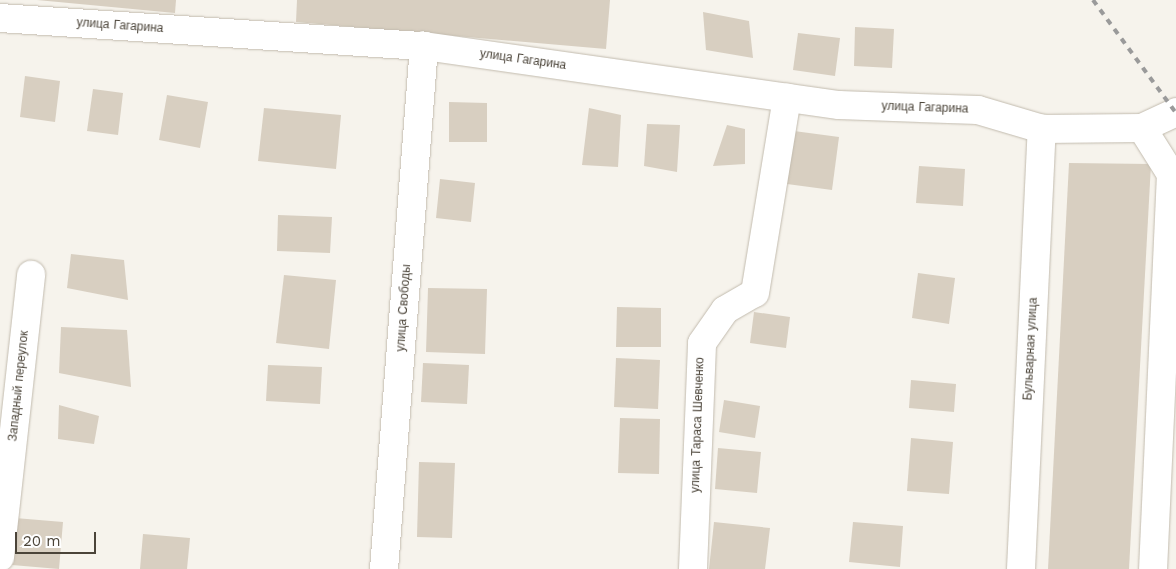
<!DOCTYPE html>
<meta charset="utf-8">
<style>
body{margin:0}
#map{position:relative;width:1176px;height:569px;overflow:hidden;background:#f6f3ec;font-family:"Work Sans",sans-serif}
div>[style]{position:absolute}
.building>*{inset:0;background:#d8cfc1}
.roads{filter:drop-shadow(0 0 1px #c2bbae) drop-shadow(0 0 1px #c2bbae)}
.minor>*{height:28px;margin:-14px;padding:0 14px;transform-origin:14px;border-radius:14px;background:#fff}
.rail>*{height:4px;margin-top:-2px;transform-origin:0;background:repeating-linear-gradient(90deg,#9a9a9a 0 6px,transparent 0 12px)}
span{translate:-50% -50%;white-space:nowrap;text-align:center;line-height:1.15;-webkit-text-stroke:5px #fff;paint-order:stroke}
.street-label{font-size:12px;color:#4b4439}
.scale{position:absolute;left:15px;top:532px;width:81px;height:22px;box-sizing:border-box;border:2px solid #4b4439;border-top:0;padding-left:6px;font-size:15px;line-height:18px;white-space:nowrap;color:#4b4439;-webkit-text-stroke:4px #fff;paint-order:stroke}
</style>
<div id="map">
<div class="building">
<div style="clip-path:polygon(37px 0,176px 0,175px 13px)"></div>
<div style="clip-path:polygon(297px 0,610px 0,606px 49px,296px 22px)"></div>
<div style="clip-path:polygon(703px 12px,749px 21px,753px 58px,706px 50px)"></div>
<div style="clip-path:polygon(855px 27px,894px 29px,892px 68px,854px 66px)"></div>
<div style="clip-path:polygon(798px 33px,840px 38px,835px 76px,793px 70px)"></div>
<div style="clip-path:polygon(25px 76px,60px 81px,55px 122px,20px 117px)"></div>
<div style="clip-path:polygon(93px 89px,123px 93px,118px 135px,87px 131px)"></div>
<div style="clip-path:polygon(167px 95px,208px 102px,200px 148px,159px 140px)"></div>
<div style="clip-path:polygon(449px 102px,487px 103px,487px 142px,449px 142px)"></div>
<div style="clip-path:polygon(264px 108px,341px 115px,336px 169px,258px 161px)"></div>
<div style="clip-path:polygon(589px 108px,621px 115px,618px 167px,582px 165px)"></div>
<div style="clip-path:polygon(647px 124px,680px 125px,677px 172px,644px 166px)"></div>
<div style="clip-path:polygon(727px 125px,745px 129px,745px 164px,713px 166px)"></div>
<div style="clip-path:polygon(794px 131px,839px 137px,832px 190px,787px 184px)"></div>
<div style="clip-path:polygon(1069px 163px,1151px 164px,1129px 569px,1048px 569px)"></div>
<div style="clip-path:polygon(919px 166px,965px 169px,963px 206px,916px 203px)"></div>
<div style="clip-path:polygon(440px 179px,475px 183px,471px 222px,436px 218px)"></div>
<div style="clip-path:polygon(278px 215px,332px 217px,330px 253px,277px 251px)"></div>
<div style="clip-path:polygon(71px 254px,124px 260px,128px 300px,67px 288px)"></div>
<div style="clip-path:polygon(918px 273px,955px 278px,949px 324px,912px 318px)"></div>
<div style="clip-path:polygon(284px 275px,336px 280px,329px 349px,276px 343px)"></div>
<div style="clip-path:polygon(428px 288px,487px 289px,485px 354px,426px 352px)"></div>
<div style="clip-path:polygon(617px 307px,661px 308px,661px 347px,616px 347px)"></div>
<div style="clip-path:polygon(754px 312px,790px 317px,786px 348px,750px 343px)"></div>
<div style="clip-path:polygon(61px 327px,127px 330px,131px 387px,59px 373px)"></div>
<div style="clip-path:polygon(616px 358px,660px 360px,658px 409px,614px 407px)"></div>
<div style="clip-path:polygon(423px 363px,469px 365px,467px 404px,421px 402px)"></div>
<div style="clip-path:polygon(268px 365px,322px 367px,320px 404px,266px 401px)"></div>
<div style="clip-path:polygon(911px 380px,956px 384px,954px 412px,909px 408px)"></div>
<div style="clip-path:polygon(724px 400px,760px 406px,755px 438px,719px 432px)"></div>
<div style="clip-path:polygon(59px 405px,99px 416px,94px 444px,58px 439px)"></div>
<div style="clip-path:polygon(620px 418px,660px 419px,659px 474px,618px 473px)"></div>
<div style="clip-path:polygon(911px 438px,953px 442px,949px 494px,907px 491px)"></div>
<div style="clip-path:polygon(718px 448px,761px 452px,757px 493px,715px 489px)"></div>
<div style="clip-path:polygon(419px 462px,455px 463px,452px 538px,417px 537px)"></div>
<div style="clip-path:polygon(15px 518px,63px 522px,59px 569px,12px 565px)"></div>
<div style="clip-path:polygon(714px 522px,770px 528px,765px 569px,709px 569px)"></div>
<div style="clip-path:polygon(853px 522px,903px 526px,900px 567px,849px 562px)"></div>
<div style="clip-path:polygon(143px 534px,190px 538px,187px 569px,140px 569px)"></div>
</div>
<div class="roads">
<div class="minor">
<div style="left:0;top:18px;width:425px;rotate:3.8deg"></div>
<div style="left:424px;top:46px;width:419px;rotate:8.1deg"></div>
<div style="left:839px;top:105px;width:139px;rotate:2.1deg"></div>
<div style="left:978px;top:110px;width:67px;rotate:16.5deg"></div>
<div style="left:1042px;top:129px;width:100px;rotate:-0.6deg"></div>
<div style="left:1142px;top:128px;width:54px;rotate:57.8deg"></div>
<div style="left:1171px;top:174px;width:395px;rotate:92.6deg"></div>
<div style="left:1142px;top:128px;width:38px;rotate:-25deg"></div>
<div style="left:0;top:557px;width:284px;rotate:-83.7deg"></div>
<div style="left:384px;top:569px;width:525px;rotate:-85.63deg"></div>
<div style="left:693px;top:569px;width:226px;rotate:-87.7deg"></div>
<div style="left:702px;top:343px;width:40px;rotate:-55.1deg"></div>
<div style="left:725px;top:310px;width:34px;rotate:-30deg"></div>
<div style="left:755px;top:293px;width:198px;rotate:-80.7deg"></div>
<div style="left:1021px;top:569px;width:441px;rotate:-87.3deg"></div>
</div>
</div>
<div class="rail">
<div style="left:1093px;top:0;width:140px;rotate:53.7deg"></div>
</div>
<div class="street-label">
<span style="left:120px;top:26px;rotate:4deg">улица Гагарина</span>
<span style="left:523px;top:60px;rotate:8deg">улица Гагарина</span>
<span style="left:925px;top:108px;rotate:2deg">улица Гагарина</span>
<span style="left:404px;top:308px;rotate:-86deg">улица Свободы</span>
<span style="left:1031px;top:349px;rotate:-87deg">Бульварная улица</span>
<span style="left:19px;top:386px;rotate:-84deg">Западный переулок</span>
<span style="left:698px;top:425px;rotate:-88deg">улица Тараса Шевченко</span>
</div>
<div class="scale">20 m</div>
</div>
